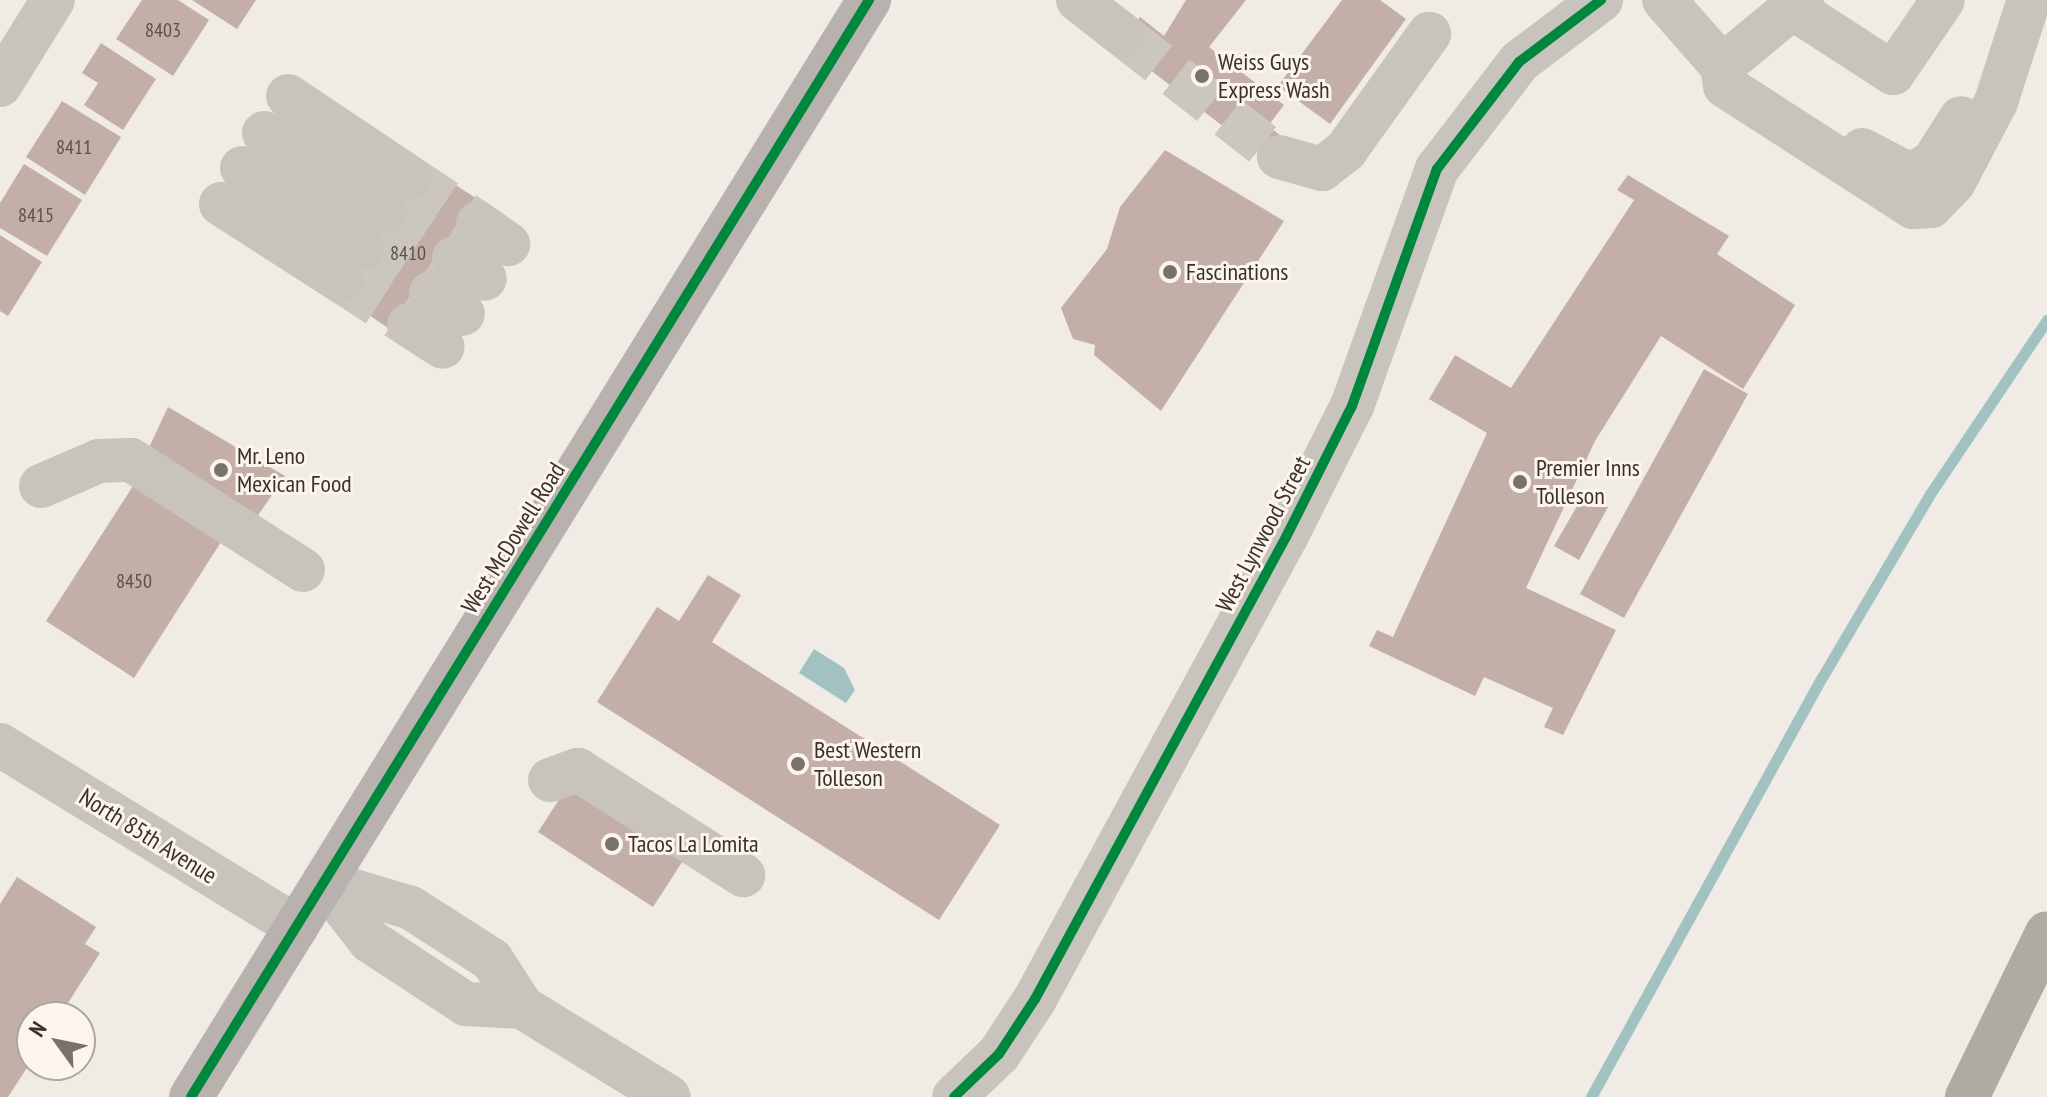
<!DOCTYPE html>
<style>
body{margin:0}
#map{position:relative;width:2047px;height:1097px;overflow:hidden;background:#f0ebe5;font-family:"PT Sans Narrow",sans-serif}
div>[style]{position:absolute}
.water>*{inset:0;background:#a1c2c1}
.stream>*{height:11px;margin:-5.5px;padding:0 5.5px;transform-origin:5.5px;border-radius:5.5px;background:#a1c2c1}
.building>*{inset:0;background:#c3afa7}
.minor-tunnel>*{height:44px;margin-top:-22px;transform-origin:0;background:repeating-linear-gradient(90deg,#ccc6c0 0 44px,transparent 0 66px)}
.minor>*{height:44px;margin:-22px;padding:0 22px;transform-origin:22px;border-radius:22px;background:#c9c3be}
.major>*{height:44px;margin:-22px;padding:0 22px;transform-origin:22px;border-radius:22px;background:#b8b1ad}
.highway>*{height:44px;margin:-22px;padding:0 22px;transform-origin:22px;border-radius:22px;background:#afaaa4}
.cycleway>*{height:10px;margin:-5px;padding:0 5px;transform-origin:5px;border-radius:5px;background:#00873e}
.dots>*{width:22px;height:22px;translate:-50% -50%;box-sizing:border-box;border:4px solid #fbf5ee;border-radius:50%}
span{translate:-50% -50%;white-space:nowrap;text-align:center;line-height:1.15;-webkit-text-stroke:6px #fbf5ee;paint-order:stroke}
.number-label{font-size:20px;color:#5d504a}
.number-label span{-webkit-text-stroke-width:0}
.poi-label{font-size:24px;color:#3b302b}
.left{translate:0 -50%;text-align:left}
.street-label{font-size:24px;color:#3b302b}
.north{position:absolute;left:16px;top:1001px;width:80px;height:80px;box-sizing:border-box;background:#fbf5ee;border:2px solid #aea6a0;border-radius:50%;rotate:303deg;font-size:22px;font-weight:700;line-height:32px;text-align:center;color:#3b302b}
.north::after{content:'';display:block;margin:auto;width:28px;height:36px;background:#7a716c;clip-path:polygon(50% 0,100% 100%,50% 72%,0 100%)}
</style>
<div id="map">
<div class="water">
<div style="clip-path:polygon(814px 649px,844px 668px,855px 690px,846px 703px,799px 673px)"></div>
</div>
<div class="stream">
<div style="left:1591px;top:1097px;width:477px;rotate:-61.2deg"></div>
<div style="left:1821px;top:679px;width:215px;rotate:-59.5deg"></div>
<div style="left:1930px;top:494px;width:210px;rotate:-56.1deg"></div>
</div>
<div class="building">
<div style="clip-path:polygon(142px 0,178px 0,209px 20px,173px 76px,116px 39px)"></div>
<div style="clip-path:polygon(192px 0,256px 0,237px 29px)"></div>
<div style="clip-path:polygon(1186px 0,1246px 0,1209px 47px,1284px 105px,1268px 126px,1290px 143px,1273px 165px,1118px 45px,1140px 17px,1164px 36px)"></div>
<div style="clip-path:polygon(1342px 0,1380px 0,1406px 19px,1330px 124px,1278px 86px)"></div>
<div style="clip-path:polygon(101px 43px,156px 79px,123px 130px,84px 105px,98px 83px,82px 73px)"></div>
<div style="clip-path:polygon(62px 101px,121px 137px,85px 195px,26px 157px)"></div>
<div style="clip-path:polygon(1165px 150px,1284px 221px,1161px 411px,1094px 355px,1095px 345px,1073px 339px,1061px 308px,1107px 249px,1120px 207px)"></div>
<div style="clip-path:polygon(419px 161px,488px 206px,402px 337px,334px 292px)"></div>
<div style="clip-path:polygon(24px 164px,82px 200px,47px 256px,0 228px,0 203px)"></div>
<div style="clip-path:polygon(1628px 175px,1729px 236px,1717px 254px,1795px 305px,1743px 389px,1661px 336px,1595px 441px,1526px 588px,1616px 630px,1563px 735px,1544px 727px,1553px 708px,1484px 677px,1475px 696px,1369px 646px,1377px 630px,1393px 637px,1487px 433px,1429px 399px,1455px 355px,1511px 388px,1634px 200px,1617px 190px)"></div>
<div style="clip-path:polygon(0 235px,42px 262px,8px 316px,0 311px)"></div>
<div style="clip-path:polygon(1704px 369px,1748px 394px,1624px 618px,1580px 594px)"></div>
<div style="clip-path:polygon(168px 407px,285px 476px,252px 524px,145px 456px)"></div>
<div style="clip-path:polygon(133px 486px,221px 542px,134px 678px,46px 621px)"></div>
<div style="clip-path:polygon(1584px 494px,1608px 507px,1579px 560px,1554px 546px)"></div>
<div style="clip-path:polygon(708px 575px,741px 595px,712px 642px,1000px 825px,939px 920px,597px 702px,657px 607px,679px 621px)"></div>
<div style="clip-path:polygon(571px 781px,686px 856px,653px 907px,538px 832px)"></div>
<div style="clip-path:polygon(17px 877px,96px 927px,85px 944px,100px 953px,59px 1017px,32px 1017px,32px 1060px,8px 1097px,0 1097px,0 904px)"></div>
</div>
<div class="minor-tunnel">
<div style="left:1124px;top:36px;width:197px;rotate:38deg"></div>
<div style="left:409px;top:177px;width:83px;rotate:33.7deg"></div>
<div style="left:386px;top:212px;width:82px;rotate:34.1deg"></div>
<div style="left:362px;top:248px;width:82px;rotate:33.1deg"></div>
<div style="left:341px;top:281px;width:81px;rotate:32.9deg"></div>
</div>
<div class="minor">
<div style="left:1078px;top:0;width:58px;rotate:38deg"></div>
<div style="left:1664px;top:0;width:88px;rotate:48.7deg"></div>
<div style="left:1722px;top:66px;width:20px;rotate:81deg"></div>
<div style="left:1725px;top:86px;width:224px;rotate:32.8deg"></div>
<div style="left:1913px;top:207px;width:18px;rotate:-3deg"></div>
<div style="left:1931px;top:206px;width:33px;rotate:-46deg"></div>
<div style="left:1954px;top:182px;width:90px;rotate:-62.3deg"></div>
<div style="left:1996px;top:102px;width:107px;rotate:-72.1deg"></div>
<div style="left:1794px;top:9px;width:118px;rotate:32.9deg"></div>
<div style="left:1893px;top:73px;width:88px;rotate:-55.6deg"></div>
<div style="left:1722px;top:66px;width:104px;rotate:-39.5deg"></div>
<div style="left:0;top:85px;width:100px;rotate:-58.1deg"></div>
<div style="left:288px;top:96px;width:146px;rotate:33.8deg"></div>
<div style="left:264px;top:133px;width:145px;rotate:32.9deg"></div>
<div style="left:1862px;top:150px;width:54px;rotate:27.5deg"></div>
<div style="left:1910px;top:175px;width:26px;rotate:-29deg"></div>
<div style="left:1933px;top:162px;width:52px;rotate:-57.5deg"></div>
<div style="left:1279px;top:157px;width:45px;rotate:15.6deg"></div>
<div style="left:1322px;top:169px;width:31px;rotate:-38deg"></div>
<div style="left:1346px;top:150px;width:143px;rotate:-54.4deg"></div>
<div style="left:242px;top:168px;width:144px;rotate:33.7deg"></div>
<div style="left:221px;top:204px;width:143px;rotate:32.7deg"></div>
<div style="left:478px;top:223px;width:37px;rotate:35deg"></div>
<div style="left:454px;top:258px;width:37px;rotate:34deg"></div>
<div style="left:431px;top:293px;width:38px;rotate:33deg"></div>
<div style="left:409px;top:325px;width:40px;rotate:32.9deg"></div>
<div style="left:41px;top:486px;width:63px;rotate:-23.3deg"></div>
<div style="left:99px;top:461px;width:32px;rotate:-2deg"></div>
<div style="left:131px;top:460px;width:204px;rotate:32.6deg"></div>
<div style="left:0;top:745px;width:348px;rotate:31.5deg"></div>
<div style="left:550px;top:780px;width:30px;rotate:-20deg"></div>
<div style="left:578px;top:770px;width:196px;rotate:32.5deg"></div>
<div style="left:324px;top:882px;width:91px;rotate:16.6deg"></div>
<div style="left:411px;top:908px;width:96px;rotate:32.7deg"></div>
<div style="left:492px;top:960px;width:56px;rotate:57.4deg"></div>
<div style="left:522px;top:1007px;width:172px;rotate:31.5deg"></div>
<div style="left:324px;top:882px;width:75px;rotate:52.1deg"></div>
<div style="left:370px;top:941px;width:115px;rotate:33.3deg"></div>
<div style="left:466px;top:1004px;width:56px;rotate:3.1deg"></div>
<div style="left:954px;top:1097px;width:62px;rotate:-43.7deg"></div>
<div style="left:999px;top:1054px;width:66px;rotate:-56.8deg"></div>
<div style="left:1035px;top:999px;width:526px;rotate:-61.49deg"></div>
<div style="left:1286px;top:537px;width:147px;rotate:-63.3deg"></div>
<div style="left:1352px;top:406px;width:252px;rotate:-70.3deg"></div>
<div style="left:1437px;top:169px;width:135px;rotate:-52.5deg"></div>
<div style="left:1519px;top:62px;width:103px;rotate:-37.1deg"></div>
</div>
<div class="major">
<div style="left:191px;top:1097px;width:1290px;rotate:-58.28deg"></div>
</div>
<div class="highway">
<div style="left:1967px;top:1097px;width:182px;rotate:-64deg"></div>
</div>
<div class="cycleway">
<div style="left:191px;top:1097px;width:1290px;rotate:-58.28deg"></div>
<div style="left:954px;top:1097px;width:62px;rotate:-43.7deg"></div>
<div style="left:999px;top:1054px;width:66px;rotate:-56.8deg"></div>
<div style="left:1035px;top:999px;width:526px;rotate:-61.49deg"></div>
<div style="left:1286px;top:537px;width:147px;rotate:-63.3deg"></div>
<div style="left:1352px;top:406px;width:252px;rotate:-70.3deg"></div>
<div style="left:1437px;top:169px;width:135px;rotate:-52.5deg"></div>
<div style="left:1519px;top:62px;width:103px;rotate:-37.1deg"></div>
</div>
<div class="dots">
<div style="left:1202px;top:76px;background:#7a716c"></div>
<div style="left:1170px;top:272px;background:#7a716c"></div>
<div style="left:221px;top:470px;background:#7a716c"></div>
<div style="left:1520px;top:482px;background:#7a716c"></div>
<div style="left:798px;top:764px;background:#7a716c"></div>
<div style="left:612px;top:844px;background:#7a716c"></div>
</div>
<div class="number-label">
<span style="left:163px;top:30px">8403</span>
<span style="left:74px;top:147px">8411</span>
<span style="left:36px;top:215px">8415</span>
<span style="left:408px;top:253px">8410</span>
<span style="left:134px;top:581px">8450</span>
</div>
<div class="poi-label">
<span class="left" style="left:1218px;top:76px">Weiss Guys<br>Express Wash</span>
<span class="left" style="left:1186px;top:272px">Fascinations</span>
<span class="left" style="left:237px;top:470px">Mr. Leno<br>Mexican Food</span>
<span class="left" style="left:1536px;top:482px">Premier Inns<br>Tolleson</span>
<span class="left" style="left:814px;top:764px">Best Western<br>Tolleson</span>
<span class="left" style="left:628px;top:844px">Tacos La Lomita</span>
</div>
<div class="street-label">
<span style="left:1263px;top:534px;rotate:-62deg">West Lynwood Street</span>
<span style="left:513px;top:538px;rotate:-58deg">West McDowell Road</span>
<span style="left:148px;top:836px;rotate:32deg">North 85th Avenue</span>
</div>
<div class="north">N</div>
</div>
